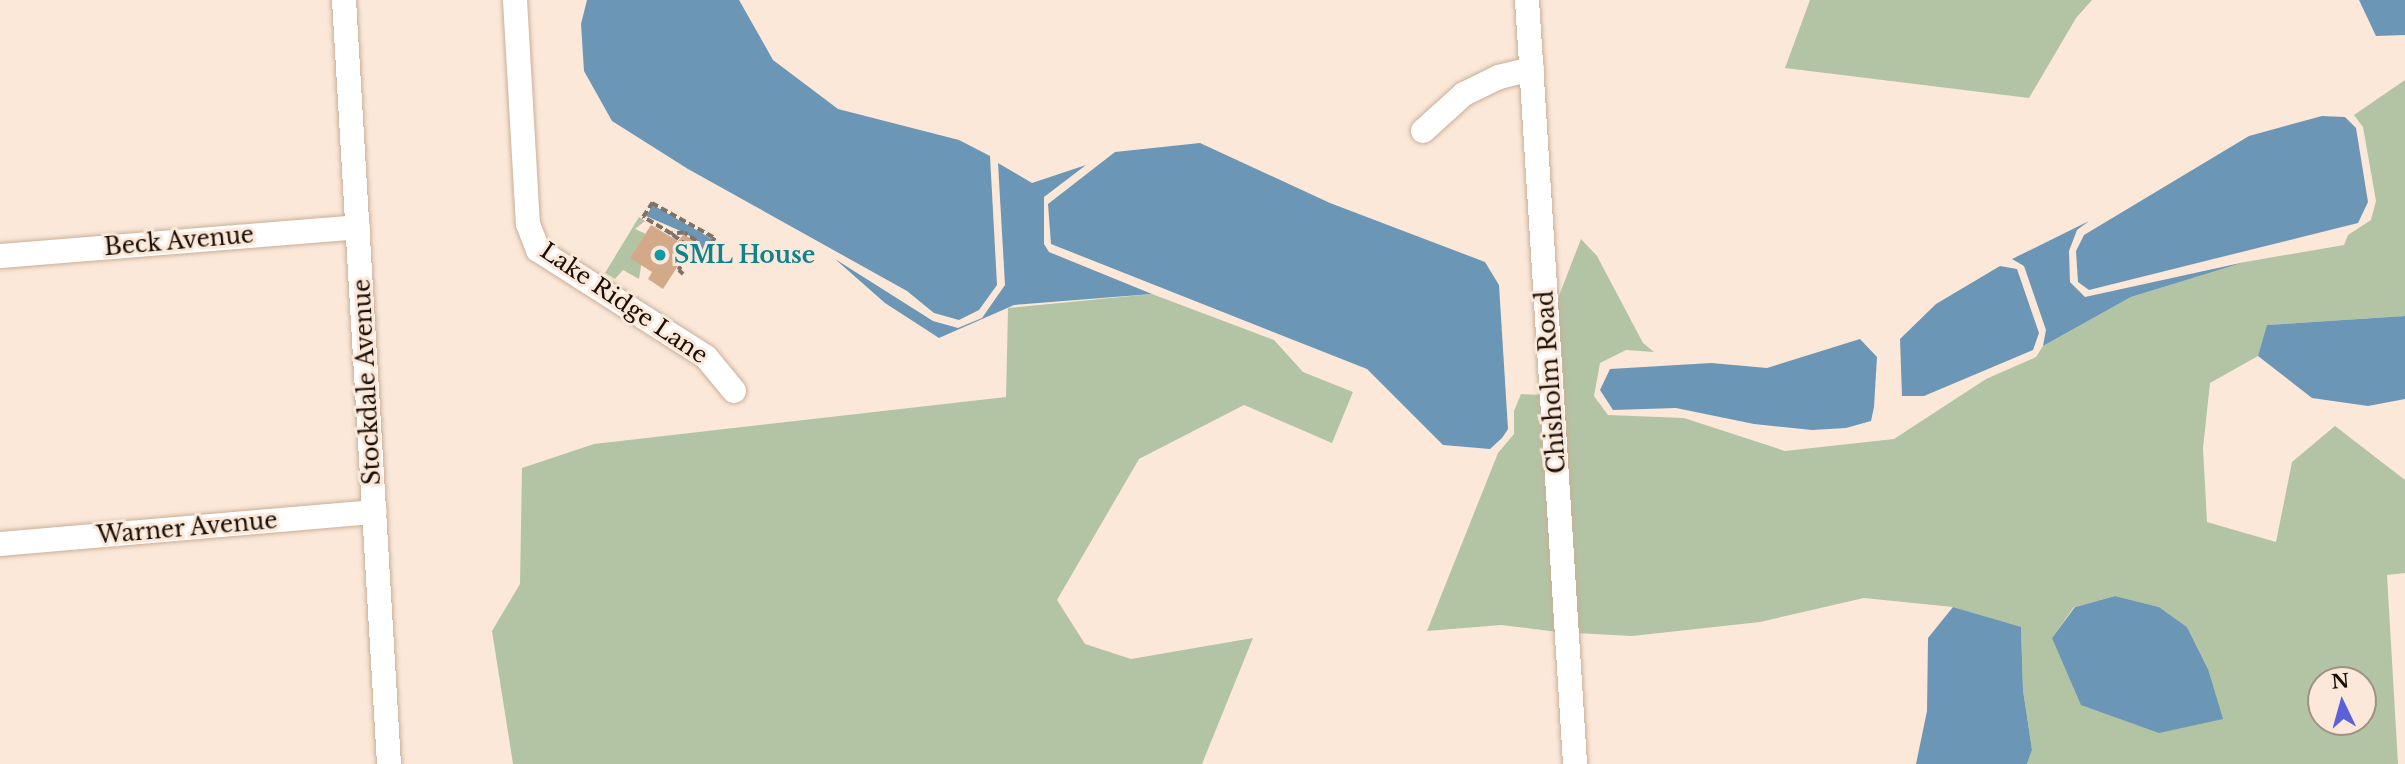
<!DOCTYPE html>
<style>
body{margin:0}
#map{position:relative;width:2405px;height:764px;overflow:hidden;background:#fbe8d9;font-family:"Libre Baskerville",serif}
div>[style]{position:absolute}
.green>*{inset:0;background:#b3c4a4}
.water>*{inset:0;background:#6b96b6}
.building>*{inset:0;background:#d3aa89}
.path>*{height:3.5px;margin-top:-1.75px;transform-origin:0;background:repeating-linear-gradient(90deg,#807267 0 7px,transparent 0 10.5px)}
.roads{filter:drop-shadow(0 0 2px #cbae96) drop-shadow(0 0 2px #cbae96)}
.minor>*{height:24px;margin:-12px;padding:0 12px;transform-origin:12px;border-radius:12px;background:#fff}
.dots>*{width:19px;height:19px;translate:-50% -50%;box-sizing:border-box;border:4px solid #fbe8d9;border-radius:50%}
span{translate:-50% -50%;white-space:nowrap;text-align:center;line-height:1.15;-webkit-text-stroke:6px #fbe8d9;paint-order:stroke}
.street-label{font-size:23px;color:#180e06}
.culture-label{font-size:23px;color:#0d838f;font-weight:700}
.left{translate:0 -50%;text-align:left}
.north{position:absolute;left:2307px;top:666px;width:70px;height:70px;box-sizing:border-box;background:#fbe8d9;border:2px solid #a09185;border-radius:50%;rotate:355deg;font-size:19px;font-weight:700;line-height:28px;text-align:center;color:#180e06}
.north::after{content:'';display:block;margin:auto;width:24px;height:32px;background:#5c61d9;clip-path:polygon(50% 0,100% 100%,50% 72%,0 100%)}
</style>
<div id="map">
<div class="green">
<div style="clip-path:polygon(1810px 0,2092px 0,2076px 18px,2029px 98px,1785px 68px)"></div>
<div style="clip-path:polygon(evenodd,2405px 80px,2405px 316px,2268px 325px,2258px 356px,2210px 383px,2203px 448px,2207px 522px,2276px 542px,2292px 462px,2335px 426px,2405px 480px,2405px 573px,2387px 575px,2398px 764px,2027px 764px,2032px 750px,2023px 690px,2021px 628px,1953px 607px,1864px 598px,1760px 622px,1632px 636px,1575px 633px,1555px 306px,1581px 239px,1597px 256px,1643px 343px,1654px 352px,1626px 350px,1600px 363px,1594px 396px,1608px 415px,1684px 418px,1785px 451px,1894px 439px,1986px 379px,2036px 357px,2043px 346px,2131px 297px,2245px 262px,2344px 245px,2348px 235px,2371px 220px,2376px 201px,2363px 127px,2354px 115px,2405px 80px,2115px 596px,2159px 607px,2187px 627px,2208px 669px,2052px 638px,2074px 607px,2115px 596px,2405px 80px,2321px 680px,2363px 680px,2363px 722px,2321px 722px,2321px 680px)"></div>
<div style="clip-path:polygon(639px 217px,645px 221px,635px 229px,646px 234px,639px 279px,623px 270px,615px 279px,605px 273px)"></div>
<div style="clip-path:polygon(1152px 294px,1274px 340px,1303px 372px,1353px 392px,1332px 443px,1244px 405px,1139px 459px,1057px 600px,1085px 644px,1131px 659px,1253px 638px,1202px 764px,513px 764px,492px 631px,520px 584px,522px 468px,594px 444px,1006px 397px,1008px 308px)"></div>
<div style="clip-path:polygon(1521px 394px,1543px 395px,1558px 632px,1501px 625px,1427px 631px,1498px 453px,1514px 434px,1514px 411px)"></div>
</div>
<div class="water">
<div style="clip-path:polygon(587px 0,739px 0,773px 60px,838px 109px,959px 140px,990px 156px,997px 285px,979px 310px,959px 320px,934px 313px,907px 291px,688px 169px,612px 121px,584px 71px,581px 24px)"></div>
<div style="clip-path:polygon(2359px 0,2405px 0,2405px 35px,2376px 36px)"></div>
<div style="clip-path:polygon(2322px 116px,2345px 117px,2356px 128px,2368px 202px,2358px 223px,2089px 290px,2078px 282px,2076px 251px,2084px 235px,2249px 136px)"></div>
<div style="clip-path:polygon(1200px 143px,1330px 203px,1485px 262px,1499px 285px,1508px 429px,1502px 438px,1490px 449px,1443px 445px,1367px 369px,1051px 244px,1048px 204px,1115px 152px)"></div>
<div style="clip-path:polygon(998px 163px,1032px 183px,1086px 165px,1044px 197px,1044px 244px,1049px 252px,1152px 294px,1014px 305px,939px 338px,885px 303px,835px 259px,933px 321px,958px 328px,982px 318px,1005px 285px)"></div>
<div style="clip-path:polygon(653px 205px,712px 239px,703px 253px,694px 248px,697px 241px,685px 233px,646px 216px)"></div>
<div style="clip-path:polygon(2089px 221px,2077px 230px,2069px 251px,2070px 282px,2085px 297px,2245px 262px,2131px 297px,2043px 346px,2046px 330px,2024px 266px,2012px 259px)"></div>
<div style="clip-path:polygon(2000px 266px,2017px 269px,2039px 333px,2033px 350px,1924px 396px,1902px 396px,1900px 339px,1936px 304px)"></div>
<div style="clip-path:polygon(2405px 316px,2405px 399px,2368px 406px,2312px 398px,2258px 356px,2267px 325px)"></div>
<div style="clip-path:polygon(1860px 339px,1877px 357px,1874px 407px,1871px 421px,1846px 428px,1812px 430px,1754px 424px,1676px 408px,1613px 410px,1600px 390px,1610px 369px,1711px 363px,1767px 368px)"></div>
<div style="clip-path:polygon(2115px 596px,2159px 607px,2187px 627px,2208px 669px,2223px 719px,2159px 733px,2081px 705px,2052px 638px,2075px 607px)"></div>
<div style="clip-path:polygon(1953px 607px,2021px 627px,2023px 690px,2032px 750px,2027px 764px,1916px 764px,1927px 711px,1928px 638px)"></div>
</div>
<div class="building">
<div style="clip-path:polygon(651px 225px,678px 241px,684px 234px,694px 241px,663px 289px,648px 279px,652px 272px,630px 258px)"></div>
</div>
<div class="path">
<div style="left:652px;top:203px;width:72px;rotate:29.1deg"></div>
<div style="left:715px;top:238px;width:21px;rotate:121deg"></div>
<div style="left:704px;top:256px;width:14px;rotate:-150deg"></div>
<div style="left:692px;top:249px;width:9px;rotate:-63deg"></div>
<div style="left:696px;top:241px;width:14px;rotate:-146deg"></div>
<div style="left:684px;top:233px;width:13px;rotate:176deg"></div>
<div style="left:671px;top:234px;width:33px;rotate:-149deg"></div>
<div style="left:643px;top:217px;width:17px;rotate:-57deg"></div>
<div style="left:673px;top:235px;width:24px;rotate:36deg"></div>
<div style="left:692px;top:249px;width:25px;rotate:122deg"></div>
<div style="left:679px;top:270px;width:6px;rotate:45deg"></div>
</div>
<div class="roads">
<div class="minor">
<div style="left:344px;top:0;width:765px;rotate:86.63deg"></div>
<div style="left:515px;top:0;width:224px;rotate:86.7deg"></div>
<div style="left:528px;top:224px;width:28px;rotate:69deg"></div>
<div style="left:538px;top:250px;width:199px;rotate:32.5deg"></div>
<div style="left:706px;top:357px;width:44px;rotate:50.5deg"></div>
<div style="left:1527px;top:0;width:766px;rotate:86.4deg"></div>
<div style="left:1423px;top:131px;width:55px;rotate:-42.1deg"></div>
<div style="left:1464px;top:94px;width:39px;rotate:-26deg"></div>
<div style="left:1499px;top:77px;width:34px;rotate:-14deg"></div>
<div style="left:0;top:256px;width:359px;rotate:-4.6deg"></div>
<div style="left:0;top:544px;width:376px;rotate:-4.9deg"></div>
</div>
</div>
<div class="dots">
<div style="left:660px;top:255px;background:#0f9aa8"></div>
</div>
<div class="street-label">
<span style="left:179px;top:241px;rotate:-5deg">Beck Avenue</span>
<span style="left:624px;top:303px;rotate:34deg">Lake Ridge Lane</span>
<span style="left:367px;top:382px;rotate:-93deg">Stockdale Avenue</span>
<span style="left:1551px;top:382px;rotate:-94deg">Chisholm Road</span>
<span style="left:187px;top:528px;rotate:-5deg">Warner Avenue</span>
</div>
<div class="culture-label">
<span class="left" style="left:674px;top:255px">SML House</span>
</div>
<div class="north">N</div>
</div>
